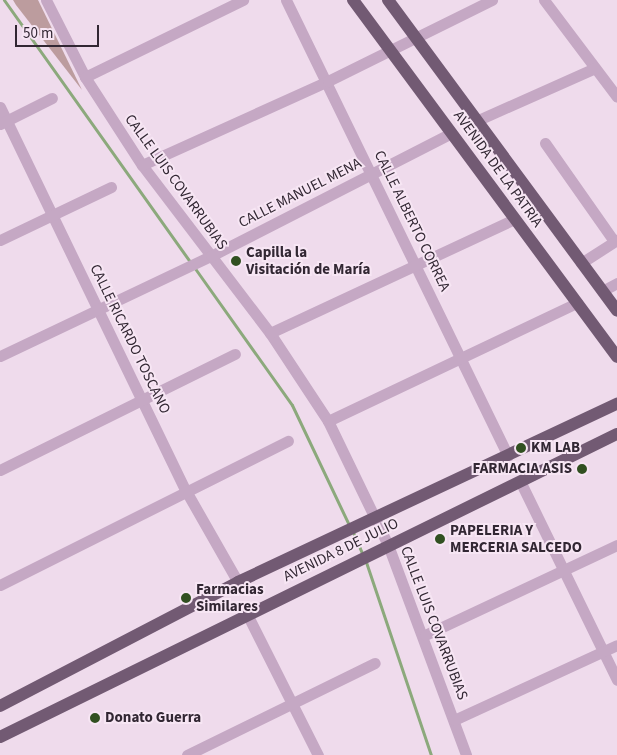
<!DOCTYPE html>
<meta charset="utf-8">
<style>
body{margin:0}
#map{position:relative;width:617px;height:755px;overflow:hidden;background:#efdbec;font-family:"Source Sans 3",sans-serif}
div>[style]{position:absolute}
.green>*{inset:0;background:#bc9c9e}
.stream>*{height:3px;margin:-1.5px;padding:0 1.5px;transform-origin:1.5px;border-radius:1.5px;background:#8ca97c}
.minor>*{height:11px;margin:-5.5px;padding:0 5.5px;transform-origin:5.5px;border-radius:5.5px;background:#c5a8c4}
.major>*{height:12px;margin:-6px;padding:0 6px;transform-origin:6px;border-radius:6px;background:#725a73}
.dots>*{width:14px;height:14px;translate:-50% -50%;box-sizing:border-box;border:2px solid #f7e6f4;border-radius:50%}
span{translate:-50% -50%;white-space:nowrap;text-align:center;line-height:1.15;-webkit-text-stroke:4px #f7e6f4;paint-order:stroke}
.street-label{font-size:15px;color:#322733}
.poi-label{font-size:15px;color:#322733;font-weight:700}
.left{translate:0 -50%;text-align:left}
.right{translate:-100% -50%;text-align:right}
.scale{position:absolute;left:15px;top:25px;width:84px;height:22px;box-sizing:border-box;border:2px solid #322733;border-top:0;padding-left:6px;font-size:15px;line-height:18px;white-space:nowrap;color:#322733;-webkit-text-stroke:4px #f7e6f4;paint-order:stroke}
</style>
<div id="map">
<div class="green">
<div style="clip-path:polygon(13px 0,38px 0,82px 90px,16px 5px)"></div>
</div>
<div class="stream">
<div style="left:4px;top:0;width:321px;rotate:54.6deg"></div>
<div style="left:194px;top:267px;width:169px;rotate:54.6deg"></div>
<div style="left:292px;top:405px;width:135px;rotate:64.6deg"></div>
<div style="left:353px;top:532px;width:26px;rotate:67deg"></div>
<div style="left:366px;top:562px;width:204px;rotate:71.4deg"></div>
</div>
<div class="minor">
<div style="left:46px;top:0;width:86px;rotate:63.1deg"></div>
<div style="left:85px;top:77px;width:105px;rotate:57.1deg"></div>
<div style="left:142px;top:165px;width:211px;rotate:52.7deg"></div>
<div style="left:270px;top:333px;width:105px;rotate:56.6deg"></div>
<div style="left:328px;top:421px;width:138px;rotate:64.2deg"></div>
<div style="left:388px;top:545px;width:224px;rotate:69.6deg"></div>
<div style="left:286px;top:0;width:507px;rotate:64.04deg"></div>
<div style="left:544px;top:0;width:121px;rotate:53deg"></div>
<div style="left:85px;top:77px;width:176px;rotate:-26deg"></div>
<div style="left:0;top:107px;width:427px;rotate:64.2deg"></div>
<div style="left:186px;top:491px;width:105px;rotate:60.3deg"></div>
<div style="left:476px;top:121px;width:130px;rotate:-24deg"></div>
<div style="left:0;top:124px;width:58px;rotate:-26.6deg"></div>
<div style="left:545px;top:143px;width:120px;rotate:54.9deg"></div>
<div style="left:142px;top:165px;width:204px;rotate:-24.3deg"></div>
<div style="left:328px;top:81px;width:183px;rotate:-26.3deg"></div>
<div style="left:0;top:240px;width:123px;rotate:-25.5deg"></div>
<div style="left:581px;top:263px;width:43px;rotate:-32.6deg"></div>
<div style="left:602px;top:291px;width:17px;rotate:-28deg"></div>
<div style="left:270px;top:333px;width:270px;rotate:-25deg"></div>
<div style="left:0;top:356px;width:233px;rotate:-25.4deg"></div>
<div style="left:211px;top:256px;width:270px;rotate:-27.1deg"></div>
<div style="left:328px;top:421px;width:276px;rotate:-25.4deg"></div>
<div style="left:0;top:470px;width:262px;rotate:-26.3deg"></div>
<div style="left:521px;top:483px;width:219px;rotate:64deg"></div>
<div style="left:0;top:585px;width:322px;rotate:-26.6deg"></div>
<div style="left:247px;top:614px;width:158px;rotate:63.3deg"></div>
<div style="left:425px;top:635px;width:212px;rotate:-25.1deg"></div>
<div style="left:454px;top:720px;width:179px;rotate:-24.7deg"></div>
<div style="left:187px;top:755px;width:209px;rotate:-26.1deg"></div>
</div>
<div class="major">
<div style="left:353px;top:0;width:444px;rotate:53.5deg"></div>
<div style="left:388px;top:0;width:386px;rotate:53.6deg"></div>
<div style="left:0;top:706px;width:268px;rotate:-27.5deg"></div>
<div style="left:238px;top:582px;width:419px;rotate:-25.2deg"></div>
<div style="left:0;top:737px;width:687px;rotate:-26.16deg"></div>
</div>
<div class="dots">
<div style="left:236px;top:261px;background:#315021"></div>
<div style="left:521px;top:448px;background:#315021"></div>
<div style="left:582px;top:469px;background:#315021"></div>
<div style="left:440px;top:539px;background:#315021"></div>
<div style="left:186px;top:598px;background:#315021"></div>
<div style="left:95px;top:718px;background:#315021"></div>
</div>
<div class="street-label">
<span style="left:498px;top:169px;rotate:54deg">AVENIDA DE LA PATRIA</span>
<span style="left:176px;top:182px;rotate:54deg">CALLE LUIS COVARRUBIAS</span>
<span style="left:300px;top:193px;rotate:-27deg">CALLE MANUEL MENA</span>
<span style="left:412px;top:221px;rotate:64deg">CALLE ALBERTO CORREA</span>
<span style="left:130px;top:339px;rotate:64deg">CALLE RICARDO TOSCANO</span>
<span style="left:341px;top:550px;rotate:-26deg">AVENIDA 8 DE JULIO</span>
<span style="left:434px;top:623px;rotate:69deg">CALLE LUIS COVARRUBIAS</span>
</div>
<div class="poi-label">
<span class="left" style="left:246px;top:261px">Capilla la<br>Visitación de María</span>
<span class="left" style="left:531px;top:448px">KM LAB</span>
<span class="right" style="left:572px;top:469px">FARMACIA ASIS</span>
<span class="left" style="left:450px;top:539px">PAPELERIA Y<br>MERCERIA SALCEDO</span>
<span class="left" style="left:196px;top:598px">Farmacias<br>Similares</span>
<span class="left" style="left:105px;top:718px">Donato Guerra</span>
</div>
<div class="scale">50 m</div>
</div>
